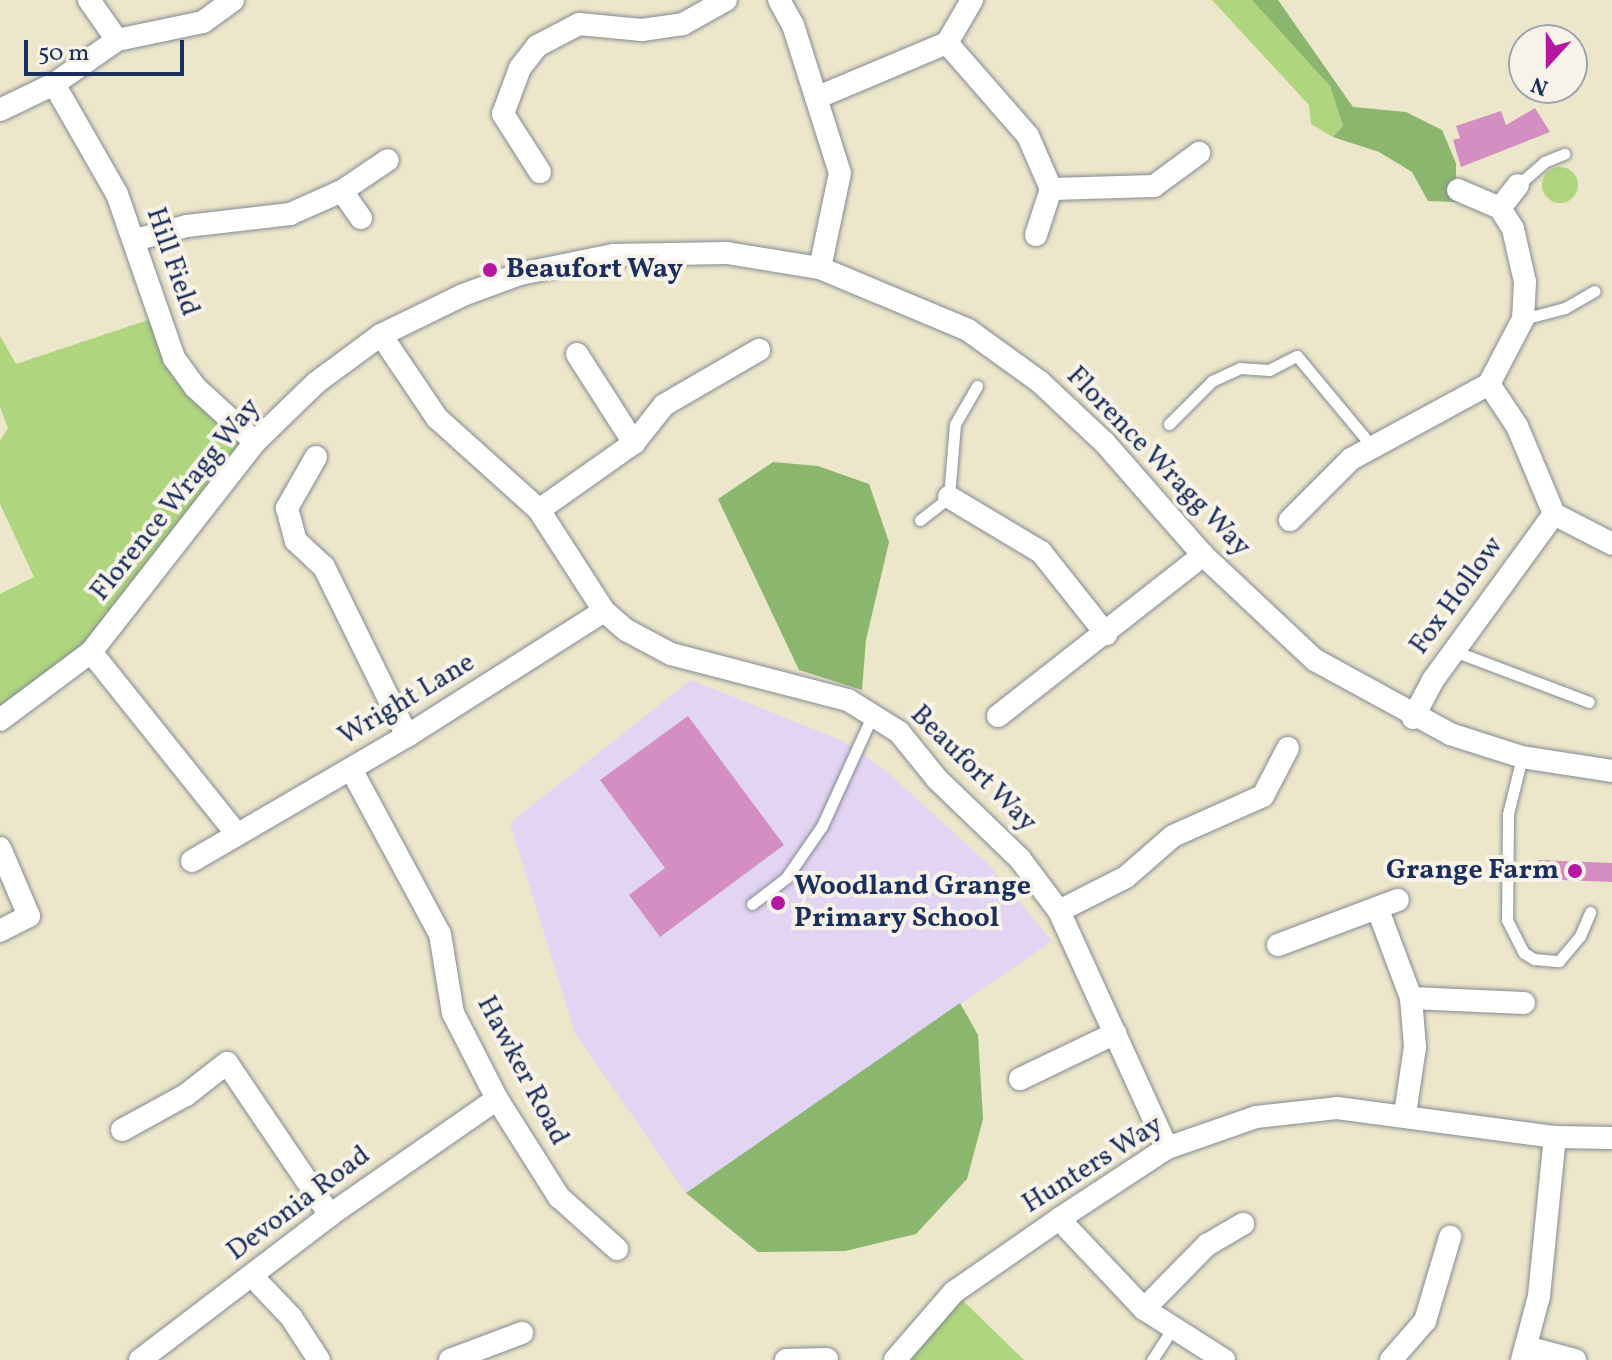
<!DOCTYPE html>
<style>
body{margin:0}
#map{position:relative;width:1612px;height:1360px;overflow:hidden;background:#ece6ca;font-family:Vollkorn,serif}
div>[style]{position:absolute}
.built>*{inset:0;background:#e2d4f3}
.green>*{inset:0;background:#afd57f}
.round{border-radius:50%}
.forest>*{inset:0;background:#8bb66e}
.building>*{inset:0;background:#d48ec1}
.roads{filter:drop-shadow(0 0 2px #848a94) drop-shadow(0 0 2px #848a94)}
.lane>*{height:11px;margin:-5.5px;padding:0 5.5px;transform-origin:5.5px;border-radius:5.5px;background:#fff}
.street>*{height:22px;margin:-11px;padding:0 11px;transform-origin:11px;border-radius:11px;background:#fff}
.dots>*{width:22px;height:22px;translate:-50% -50%;box-sizing:border-box;border:4px solid #f7f3e8;border-radius:50%}
span{translate:-50% -50%;white-space:nowrap;text-align:center;line-height:1.15;-webkit-text-stroke:8px #f7f3e8;paint-order:stroke}
.street-label{font-size:28px;color:#1b2f5e}
.poi-label{font-size:28px;color:#1b2f5e;font-weight:700}
.left{translate:0 -50%;text-align:left}
.right{translate:-100% -50%;text-align:right}
.north{position:absolute;left:1508px;top:24px;width:80px;height:80px;box-sizing:border-box;background:#f7f3e8;border:2px solid #9fa5b1;border-radius:50%;rotate:201deg;font-size:22px;font-weight:700;line-height:32px;text-align:center;color:#1b2f5e}
.north::after{content:'';display:block;margin:auto;width:28px;height:36px;background:#b5179e;clip-path:polygon(50% 0,100% 100%,50% 72%,0 100%)}
.scale{position:absolute;left:24px;top:40px;width:160px;height:36px;box-sizing:border-box;border:4px solid #1b2f5e;border-top:0;padding-left:10px;font-size:24px;line-height:28px;white-space:nowrap;color:#1b2f5e;-webkit-text-stroke:6px #f7f3e8;paint-order:stroke}
</style>
<div id="map">
<div class="built">
<div style="clip-path:polygon(691px 680px,843px 741px,885px 770px,989px 865px,1052px 941px,686px 1193px,575px 1033px,510px 823px)"></div>
</div>
<div class="green">
<div style="clip-path:polygon(1212px 0,1252px 0,1286px 34px,1330px 86px,1343px 126px,1333px 137px,1311px 124px,1309px 105px)"></div>
<div class="round" style="left:1542px;top:167px;width:36px;height:36px"></div>
<div style="clip-path:polygon(157px 317px,195px 387px,255px 442px,100px 635px,0 720px,0 594px,34px 577px,0 504px,0 441px,8px 428px,0 407px,0 336px,16px 364px)"></div>
<div style="clip-path:polygon(954px 1292px,1024px 1360px,906px 1360px)"></div>
</div>
<div class="forest">
<div style="clip-path:polygon(1252px 0,1278px 0,1353px 107px,1406px 112px,1442px 130px,1456px 163px,1456px 202px,1428px 201px,1412px 172px,1379px 152px,1333px 137px,1343px 126px,1330px 86px)"></div>
<div style="clip-path:polygon(773px 462px,818px 466px,869px 484px,889px 542px,866px 640px,862px 690px,799px 670px,718px 499px)"></div>
<div style="clip-path:polygon(960px 1003px,978px 1035px,983px 1119px,967px 1179px,916px 1234px,845px 1251px,758px 1252px,686px 1193px)"></div>
</div>
<div class="building">
<div style="clip-path:polygon(1535px 108px,1550px 132px,1461px 167px,1453px 140px,1460px 138px,1456px 126px,1501px 111px,1506px 125px)"></div>
<div style="clip-path:polygon(688px 716px,784px 845px,660px 937px,629px 895px,665px 868px,600px 780px)"></div>
<div style="clip-path:polygon(1538px 860px,1612px 863px,1612px 882px,1537px 879px)"></div>
</div>
<div class="roads">
<div class="lane">
<div style="left:1518px;top:185px;width:35px;rotate:-41deg"></div>
<div style="left:1544px;top:162px;width:22px;rotate:-22deg"></div>
<div style="left:1523px;top:319px;width:43px;rotate:-14.7deg"></div>
<div style="left:1565px;top:308px;width:34px;rotate:-30deg"></div>
<div style="left:1169px;top:424px;width:61px;rotate:-45deg"></div>
<div style="left:1212px;top:381px;width:31px;rotate:-25deg"></div>
<div style="left:1240px;top:368px;width:29px;rotate:4deg"></div>
<div style="left:1269px;top:370px;width:31px;rotate:-27deg"></div>
<div style="left:1297px;top:356px;width:116px;rotate:50.3deg"></div>
<div style="left:920px;top:520px;width:37px;rotate:-38deg"></div>
<div style="left:949px;top:497px;width:73px;rotate:-85.3deg"></div>
<div style="left:955px;top:424px;width:44px;rotate:-59.9deg"></div>
<div style="left:1454px;top:651px;width:144px;rotate:20.7deg"></div>
<div style="left:1522px;top:757px;width:59px;rotate:103.8deg"></div>
<div style="left:1508px;top:814px;width:106px;rotate:90.5deg"></div>
<div style="left:1507px;top:920px;width:37px;rotate:63deg"></div>
<div style="left:1524px;top:953px;width:12px;rotate:31deg"></div>
<div style="left:1534px;top:959px;width:25px;rotate:5deg"></div>
<div style="left:1559px;top:961px;width:33px;rotate:-50deg"></div>
<div style="left:1580px;top:936px;width:26px;rotate:-67deg"></div>
<div style="left:752px;top:904px;width:43px;rotate:-37.4deg"></div>
<div style="left:786px;top:878px;width:63px;rotate:-55.3deg"></div>
<div style="left:822px;top:826px;width:123px;rotate:-65.5deg"></div>
<div style="left:1152px;top:1360px;width:35px;rotate:-57deg"></div>
</div>
<div class="street">
<div style="left:89px;top:0;width:49px;rotate:55deg"></div>
<div style="left:779px;top:0;width:29px;rotate:61deg"></div>
<div style="left:793px;top:25px;width:155px;rotate:72.4deg"></div>
<div style="left:840px;top:173px;width:97px;rotate:101.9deg"></div>
<div style="left:947px;top:43px;width:123px;rotate:48.9deg"></div>
<div style="left:1028px;top:136px;width:58px;rotate:66.5deg"></div>
<div style="left:54px;top:84px;width:127px;rotate:60.2deg"></div>
<div style="left:117px;top:194px;width:174px;rotate:70.8deg"></div>
<div style="left:174px;top:358px;width:36px;rotate:54deg"></div>
<div style="left:195px;top:387px;width:81px;rotate:42.5deg"></div>
<div style="left:816px;top:98px;width:142px;rotate:-22.8deg"></div>
<div style="left:947px;top:43px;width:50px;rotate:-59.8deg"></div>
<div style="left:0;top:110px;width:60px;rotate:-25.7deg"></div>
<div style="left:54px;top:84px;width:77px;rotate:-34.9deg"></div>
<div style="left:117px;top:40px;width:88px;rotate:-11.8deg"></div>
<div style="left:203px;top:22px;width:37px;rotate:-36deg"></div>
<div style="left:540px;top:172px;width:69px;rotate:-122.5deg"></div>
<div style="left:503px;top:114px;width:49px;rotate:-69.7deg"></div>
<div style="left:520px;top:68px;width:28px;rotate:-52deg"></div>
<div style="left:537px;top:46px;width:47px;rotate:-27.6deg"></div>
<div style="left:579px;top:24px;width:63px;rotate:5.4deg"></div>
<div style="left:642px;top:30px;width:41px;rotate:-8.3deg"></div>
<div style="left:683px;top:24px;width:49px;rotate:-29.2deg"></div>
<div style="left:1458px;top:190px;width:46px;rotate:23.2deg"></div>
<div style="left:1500px;top:208px;width:25px;rotate:58deg"></div>
<div style="left:1513px;top:229px;width:54px;rotate:77.2deg"></div>
<div style="left:1525px;top:282px;width:37px;rotate:93deg"></div>
<div style="left:1523px;top:319px;width:73px;rotate:117.6deg"></div>
<div style="left:1489px;top:384px;width:50px;rotate:56.3deg"></div>
<div style="left:1517px;top:426px;width:95px;rotate:67.2deg"></div>
<div style="left:1554px;top:514px;width:65px;rotate:27.3deg"></div>
<div style="left:342px;top:191px;width:33px;rotate:55deg"></div>
<div style="left:1500px;top:208px;width:29px;rotate:-52deg"></div>
<div style="left:1036px;top:235px;width:48px;rotate:-71.9deg"></div>
<div style="left:1051px;top:189px;width:103px;rotate:-1.7deg"></div>
<div style="left:1154px;top:186px;width:56px;rotate:-36.3deg"></div>
<div style="left:135px;top:240px;width:54px;rotate:-15.1deg"></div>
<div style="left:187px;top:226px;width:104px;rotate:-6.6deg"></div>
<div style="left:290px;top:214px;width:57px;rotate:-23.9deg"></div>
<div style="left:342px;top:191px;width:55px;rotate:-34deg"></div>
<div style="left:381px;top:335px;width:100px;rotate:56deg"></div>
<div style="left:437px;top:418px;width:137px;rotate:42deg"></div>
<div style="left:539px;top:510px;width:120px;rotate:57.2deg"></div>
<div style="left:604px;top:611px;width:29px;rotate:41deg"></div>
<div style="left:626px;top:630px;width:51px;rotate:28.1deg"></div>
<div style="left:671px;top:654px;width:183px;rotate:14.6deg"></div>
<div style="left:848px;top:700px;width:60px;rotate:32.1deg"></div>
<div style="left:899px;top:732px;width:60px;rotate:51deg"></div>
<div style="left:937px;top:779px;width:115px;rotate:43.9deg"></div>
<div style="left:1020px;top:859px;width:65px;rotate:53.1deg"></div>
<div style="left:1059px;top:911px;width:260px;rotate:65.5deg"></div>
<div style="left:577px;top:354px;width:106px;rotate:57.4deg"></div>
<div style="left:316px;top:457px;width:59px;rotate:119.6deg"></div>
<div style="left:287px;top:508px;width:34px;rotate:75deg"></div>
<div style="left:296px;top:541px;width:38px;rotate:43deg"></div>
<div style="left:324px;top:567px;width:188px;rotate:63.8deg"></div>
<div style="left:949px;top:497px;width:107px;rotate:30.9deg"></div>
<div style="left:1041px;top:552px;width:105px;rotate:51.6deg"></div>
<div style="left:539px;top:510px;width:116px;rotate:-35.2deg"></div>
<div style="left:634px;top:443px;width:48px;rotate:-51.7deg"></div>
<div style="left:664px;top:405px;width:110px;rotate:-30.1deg"></div>
<div style="left:1290px;top:520px;width:86px;rotate:-45deg"></div>
<div style="left:1351px;top:459px;width:157px;rotate:-28.5deg"></div>
<div style="left:91px;top:652px;width:232px;rotate:51.3deg"></div>
<div style="left:998px;top:716px;width:261px;rotate:-38.1deg"></div>
<div style="left:1413px;top:718px;width:43px;rotate:-62.2deg"></div>
<div style="left:1433px;top:680px;width:205px;rotate:-53.9deg"></div>
<div style="left:0;top:720px;width:114px;rotate:-36.8deg"></div>
<div style="left:91px;top:652px;width:266px;rotate:-52deg"></div>
<div style="left:255px;top:442px;width:86px;rotate:-44.1deg"></div>
<div style="left:317px;top:382px;width:79px;rotate:-36.3deg"></div>
<div style="left:381px;top:335px;width:91px;rotate:-26deg"></div>
<div style="left:463px;top:295px;width:61px;rotate:-20.2deg"></div>
<div style="left:520px;top:274px;width:95px;rotate:-11.5deg"></div>
<div style="left:613px;top:255px;width:114px;rotate:-1deg"></div>
<div style="left:727px;top:253px;width:94px;rotate:9.2deg"></div>
<div style="left:820px;top:268px;width:160px;rotate:22.7deg"></div>
<div style="left:968px;top:330px;width:89px;rotate:35.8deg"></div>
<div style="left:1040px;top:382px;width:89px;rotate:43.2deg"></div>
<div style="left:1105px;top:443px;width:149px;rotate:48.8deg"></div>
<div style="left:1203px;top:555px;width:154px;rotate:43.2deg"></div>
<div style="left:1315px;top:660px;width:154px;rotate:28.7deg"></div>
<div style="left:1450px;top:734px;width:76px;rotate:17.7deg"></div>
<div style="left:1522px;top:757px;width:91px;rotate:8.8deg"></div>
<div style="left:351px;top:769px;width:187px;rotate:61.7deg"></div>
<div style="left:440px;top:934px;width:80px;rotate:80.7deg"></div>
<div style="left:453px;top:1013px;width:97px;rotate:62.9deg"></div>
<div style="left:497px;top:1099px;width:116px;rotate:57.7deg"></div>
<div style="left:559px;top:1197px;width:78px;rotate:41.9deg"></div>
<div style="left:0;top:848px;width:74px;rotate:66.9deg"></div>
<div style="left:29px;top:916px;width:33px;rotate:153deg"></div>
<div style="left:192px;top:861px;width:249px;rotate:-30.2deg"></div>
<div style="left:407px;top:736px;width:233px;rotate:-32.4deg"></div>
<div style="left:1378px;top:910px;width:94px;rotate:69.4deg"></div>
<div style="left:1411px;top:998px;width:49px;rotate:85.3deg"></div>
<div style="left:1415px;top:1047px;width:68px;rotate:98.5deg"></div>
<div style="left:1059px;top:911px;width:75px;rotate:-26.9deg"></div>
<div style="left:1126px;top:877px;width:62px;rotate:-41.1deg"></div>
<div style="left:1173px;top:836px;width:98px;rotate:-24deg"></div>
<div style="left:1263px;top:796px;width:54px;rotate:-62.5deg"></div>
<div style="left:1278px;top:945px;width:128px;rotate:-20.6deg"></div>
<div style="left:1411px;top:998px;width:113px;rotate:2.5deg"></div>
<div style="left:1020px;top:1079px;width:106px;rotate:-25.6deg"></div>
<div style="left:122px;top:1130px;width:73px;rotate:-28.7deg"></div>
<div style="left:186px;top:1095px;width:52px;rotate:-38deg"></div>
<div style="left:227px;top:1063px;width:184px;rotate:55.9deg"></div>
<div style="left:1059px;top:1219px;width:124px;rotate:46.6deg"></div>
<div style="left:1144px;top:1309px;width:95px;rotate:32.5deg"></div>
<div style="left:252px;top:1276px;width:57px;rotate:46.4deg"></div>
<div style="left:291px;top:1317px;width:51px;rotate:56.9deg"></div>
<div style="left:1144px;top:1309px;width:90px;rotate:-45.5deg"></div>
<div style="left:1207px;top:1245px;width:42px;rotate:-30.3deg"></div>
<div style="left:1527px;top:1347px;width:50px;rotate:15.2deg"></div>
<div style="left:140px;top:1360px;width:239px;rotate:-37.3deg"></div>
<div style="left:330px;top:1215px;width:203px;rotate:-34.8deg"></div>
<div style="left:450px;top:1360px;width:77px;rotate:-20.6deg"></div>
<div style="left:786px;top:1360px;width:41px;rotate:-1.4deg"></div>
<div style="left:895px;top:1360px;width:90px;rotate:-49.1deg"></div>
<div style="left:954px;top:1292px;width:128px;rotate:-34.8deg"></div>
<div style="left:1059px;top:1219px;width:129px;rotate:-33.3deg"></div>
<div style="left:1167px;top:1148px;width:94px;rotate:-19.2deg"></div>
<div style="left:1256px;top:1117px;width:81px;rotate:-6.3deg"></div>
<div style="left:1337px;top:1108px;width:220px;rotate:7.6deg"></div>
<div style="left:1555px;top:1137px;width:57px;rotate:1deg"></div>
<div style="left:1391px;top:1360px;width:52px;rotate:-48.9deg"></div>
<div style="left:1425px;top:1321px;width:88px;rotate:-73.4deg"></div>
<div style="left:1522px;top:1360px;width:66px;rotate:-75.1deg"></div>
<div style="left:1539px;top:1296px;width:160px;rotate:-84.3deg"></div>
</div>
</div>
<div class="dots">
<div style="left:490px;top:270px;background:#b5179e"></div>
<div style="left:1575px;top:871px;background:#b5179e"></div>
<div style="left:778px;top:903px;background:#b5179e"></div>
</div>
<div class="street-label">
<span style="left:172px;top:262px;rotate:71deg">Hill Field</span>
<span style="left:1158px;top:462px;rotate:46deg">Florence Wragg Way</span>
<span style="left:176px;top:500px;rotate:-51deg">Florence Wragg Way</span>
<span style="left:1457px;top:596px;rotate:-54deg">Fox Hollow</span>
<span style="left:407px;top:700px;rotate:-31deg">Wright Lane</span>
<span style="left:973px;top:769px;rotate:45deg">Beaufort Way</span>
<span style="left:522px;top:1071px;rotate:62deg">Hawker Road</span>
<span style="left:1093px;top:1165px;rotate:-32deg">Hunters Way</span>
<span style="left:299px;top:1204px;rotate:-37deg">Devonia Road</span>
</div>
<div class="poi-label">
<span class="left" style="left:506px;top:270px">Beaufort Way</span>
<span class="right" style="left:1559px;top:871px">Grange Farm</span>
<span class="left" style="left:794px;top:903px">Woodland Grange<br>Primary School</span>
</div>
<div class="north">N</div>
<div class="scale">50 m</div>
</div>
